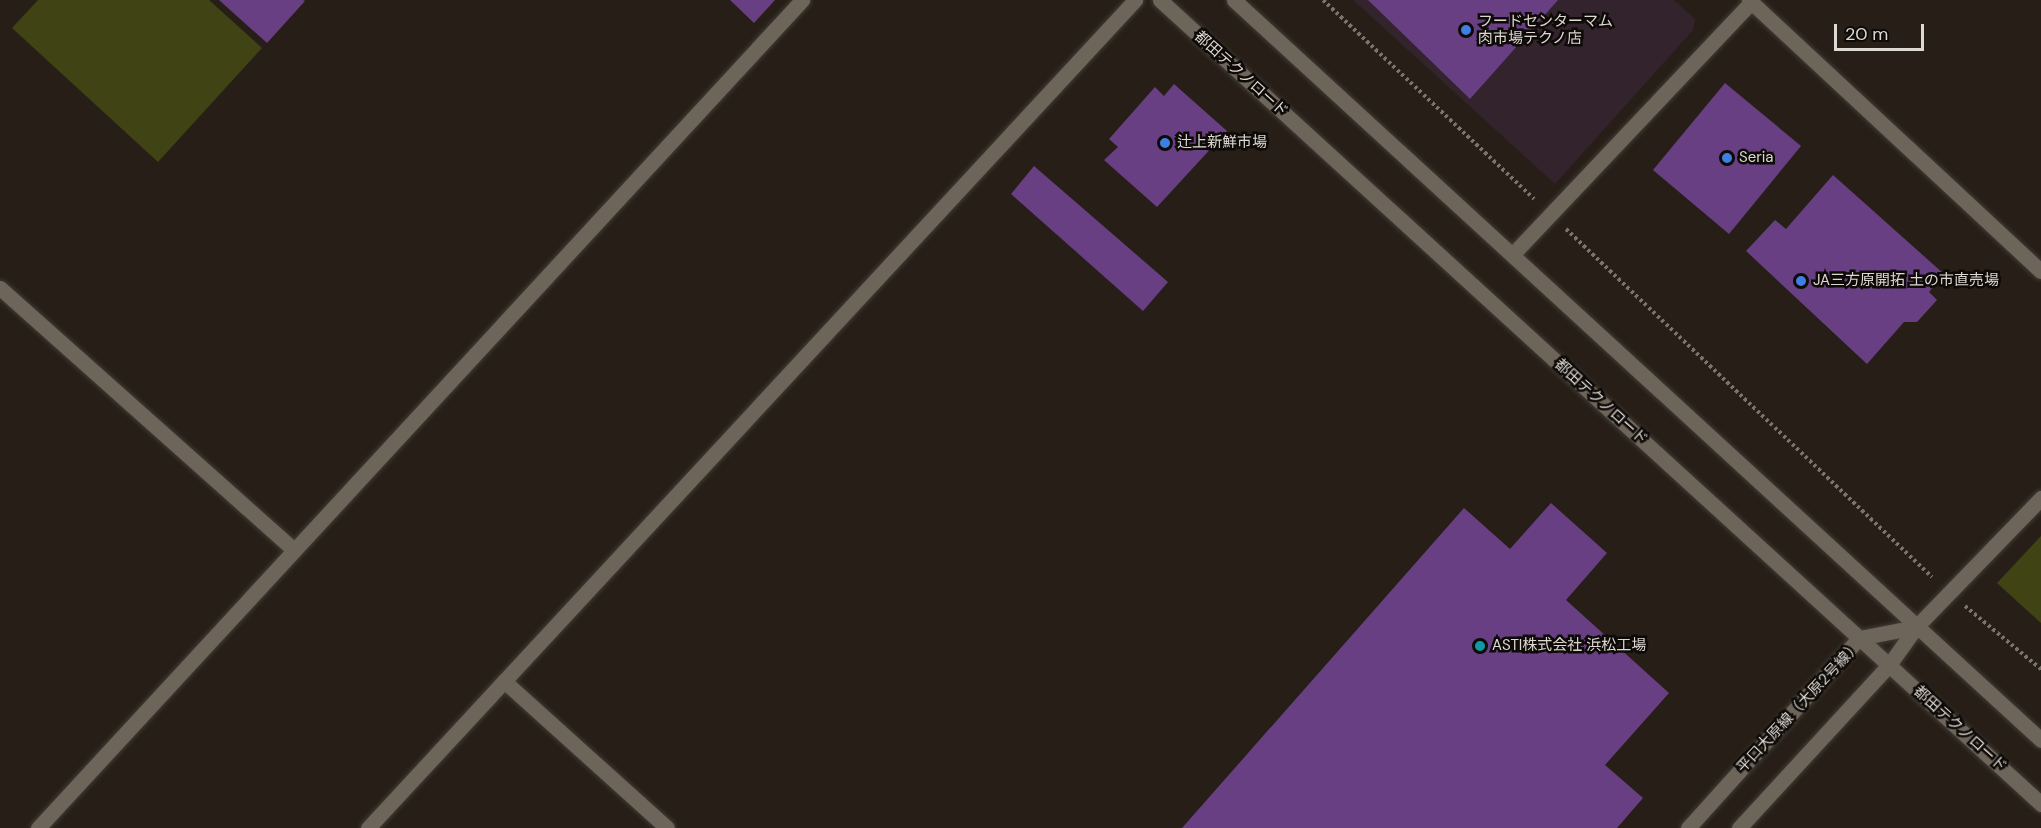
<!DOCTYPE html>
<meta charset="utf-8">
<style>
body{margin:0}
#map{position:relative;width:2041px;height:828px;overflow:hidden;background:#271f17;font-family:"DM Sans","Noto Sans JP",sans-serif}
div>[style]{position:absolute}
.commercial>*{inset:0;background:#32232d}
.green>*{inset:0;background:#404314}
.building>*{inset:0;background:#673f82}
.path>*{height:4px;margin-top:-2px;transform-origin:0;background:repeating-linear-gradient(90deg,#7b746e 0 3px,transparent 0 6px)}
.roads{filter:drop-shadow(0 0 2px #413b36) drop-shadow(0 0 2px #413b36)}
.lane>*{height:15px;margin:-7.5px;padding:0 7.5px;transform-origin:7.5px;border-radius:7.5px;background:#6d645a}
.street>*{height:15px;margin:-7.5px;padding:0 7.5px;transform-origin:7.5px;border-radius:7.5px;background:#6d645a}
.secondary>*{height:15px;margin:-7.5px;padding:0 7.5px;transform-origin:7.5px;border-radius:7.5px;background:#6d645a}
.dots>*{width:16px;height:16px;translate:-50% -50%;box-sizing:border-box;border:3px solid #0d0a07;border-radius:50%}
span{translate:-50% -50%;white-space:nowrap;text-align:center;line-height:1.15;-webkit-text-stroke:5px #0d0a07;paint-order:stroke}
.poi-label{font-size:15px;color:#ded8d3}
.left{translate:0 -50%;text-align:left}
.street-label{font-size:15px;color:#ded8d3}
.scale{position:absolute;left:1834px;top:24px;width:90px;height:27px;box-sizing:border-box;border:3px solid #ded8d3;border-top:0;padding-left:8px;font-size:18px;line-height:21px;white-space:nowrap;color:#ded8d3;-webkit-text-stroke:4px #0d0a07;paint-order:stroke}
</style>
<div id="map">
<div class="commercial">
<div style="clip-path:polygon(1353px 0,1674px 0,1695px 19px,1693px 30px,1555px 184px)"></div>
</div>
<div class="green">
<div style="clip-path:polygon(38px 0,209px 0,262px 48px,158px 162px,12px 28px)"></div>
<div style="clip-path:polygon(2041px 536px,2041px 623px,1997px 583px)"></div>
</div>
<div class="building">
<div style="clip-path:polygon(219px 0,303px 0,305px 1px,267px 43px)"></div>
<div style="clip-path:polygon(730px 0,775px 0,754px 23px)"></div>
<div style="clip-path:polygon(1368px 0,1558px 0,1470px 99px)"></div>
<div style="clip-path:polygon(1725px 83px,1801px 146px,1729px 234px,1653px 170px)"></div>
<div style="clip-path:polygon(1174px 84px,1227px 131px,1157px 207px,1104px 160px,1118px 147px,1109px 139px,1155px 87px,1164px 96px)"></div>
<div style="clip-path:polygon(1034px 166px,1168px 282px,1143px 311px,1011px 194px)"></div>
<div style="clip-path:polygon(1833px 175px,1944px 274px,1929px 292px,1937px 300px,1917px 322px,1904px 322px,1867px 364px,1746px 251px,1775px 220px,1786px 229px)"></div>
<div style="clip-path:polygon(1551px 503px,1607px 553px,1566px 600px,1669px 693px,1605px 765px,1643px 798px,1617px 828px,1182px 828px,1464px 508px,1510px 549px)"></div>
</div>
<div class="path">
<div style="left:1323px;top:0;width:290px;rotate:43.3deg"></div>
<div style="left:1566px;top:229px;width:505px;rotate:43.56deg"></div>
<div style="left:1965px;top:606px;width:99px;rotate:39.7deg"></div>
</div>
<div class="roads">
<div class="lane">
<div style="left:504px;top:681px;width:219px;rotate:42deg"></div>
</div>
<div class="street">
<div style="left:1513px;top:254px;width:347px;rotate:-46.6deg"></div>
<div style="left:0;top:288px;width:394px;rotate:41.7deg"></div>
<div style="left:1916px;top:627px;width:180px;rotate:-45.9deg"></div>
<div style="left:38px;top:828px;width:1127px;rotate:-47.3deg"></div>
<div style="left:368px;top:828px;width:1129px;rotate:-47.19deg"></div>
</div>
<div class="secondary">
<div style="left:1160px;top:0;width:1193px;rotate:42.38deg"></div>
<div style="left:1234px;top:0;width:1095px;rotate:42.52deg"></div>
<div style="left:1749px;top:0;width:398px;rotate:42.9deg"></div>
<div style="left:1688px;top:828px;width:256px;rotate:-48deg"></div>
<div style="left:1859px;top:638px;width:58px;rotate:-10.9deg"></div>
<div style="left:1739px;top:828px;width:222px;rotate:-47.4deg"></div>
<div style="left:1889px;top:665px;width:47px;rotate:-54.6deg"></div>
</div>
</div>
<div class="dots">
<div style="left:1466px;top:30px;background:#3f7fe0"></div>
<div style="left:1165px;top:143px;background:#3f7fe0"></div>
<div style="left:1727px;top:158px;background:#3f7fe0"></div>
<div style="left:1801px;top:281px;background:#3f7fe0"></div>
<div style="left:1480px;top:646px;background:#0f9aa8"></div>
</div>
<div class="poi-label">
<span class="left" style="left:1478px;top:30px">フードセンターマム<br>肉市場テクノ店</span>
<span class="left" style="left:1177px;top:143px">辻上新鮮市場</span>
<span class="left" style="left:1739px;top:158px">Seria</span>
<span class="left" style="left:1813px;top:281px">JA三方原開拓 土の市直売場</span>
<span class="left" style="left:1492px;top:646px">ASTI株式会社 浜松工場</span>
</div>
<div class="street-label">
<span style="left:1241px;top:74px;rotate:42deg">都田テクノロード</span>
<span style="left:1601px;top:402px;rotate:42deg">都田テクノロード</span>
<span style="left:1799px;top:707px;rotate:-47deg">平口大原線（大原2号線）</span>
<span style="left:1960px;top:729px;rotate:42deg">都田テクノロード</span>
</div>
<div class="scale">20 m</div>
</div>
